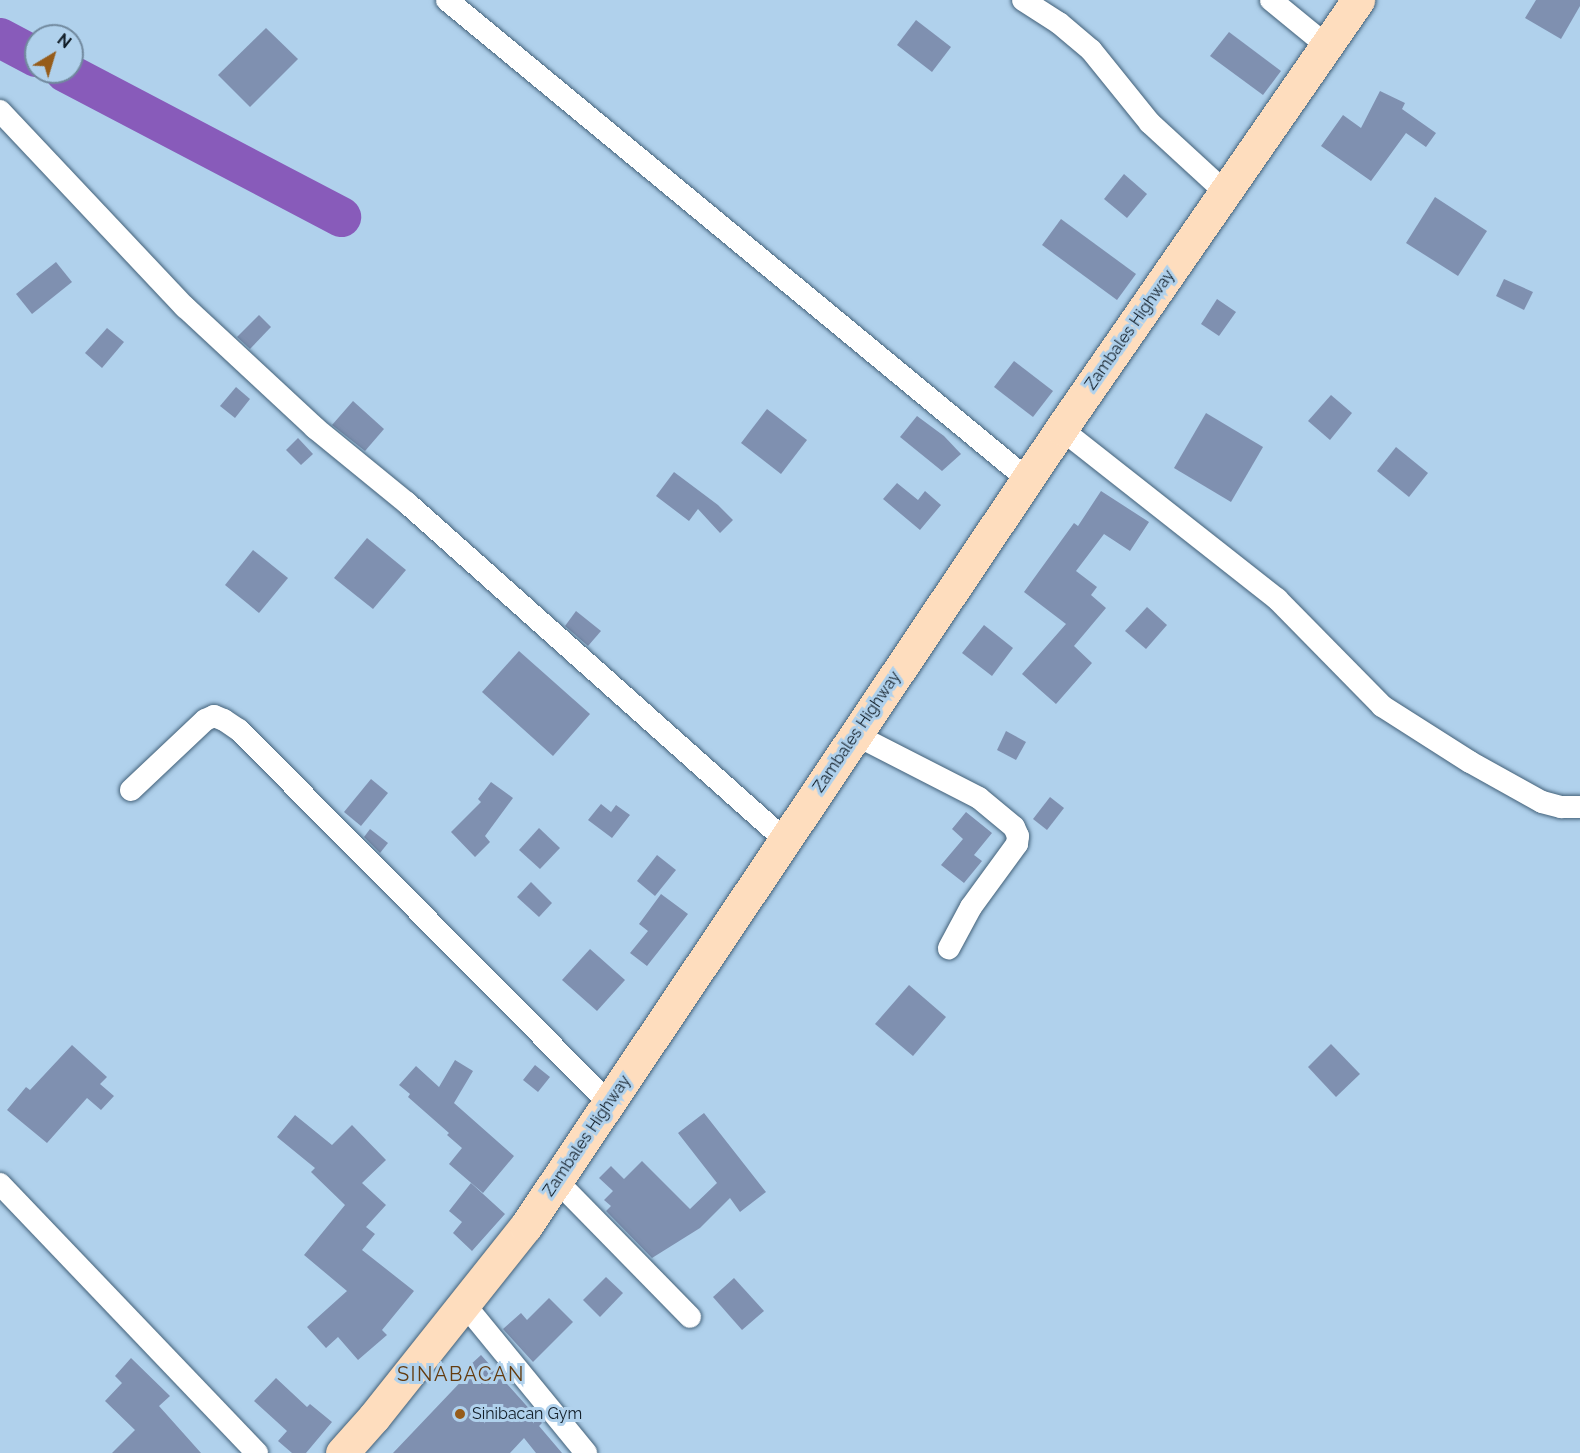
<!DOCTYPE html>
<style>
body{margin:0}
#map{position:relative;width:1580px;height:1453px;overflow:hidden;background:#b0d1ec;font-family:Raleway,sans-serif}
div>[style]{position:absolute}
.river>*{height:40px;margin:-20px;padding:0 20px;transform-origin:20px;border-radius:20px;background:#885bba}
.building>*{inset:0;background:#7f90b0}
.roads{filter:drop-shadow(0 0 2px #436179) drop-shadow(0 0 2px #436179)}
.street>*{height:22px;margin:-11px;padding:0 11px;transform-origin:11px;border-radius:11px;background:#fff}
.primary>*{height:33px;margin:-16.5px;padding:0 16.5px;transform-origin:16.5px;border-radius:16.5px;background:#feddbe}
.dots>*{width:16px;height:16px;translate:-50% -50%;box-sizing:border-box;border:3px solid #b0d1ec;border-radius:50%}
span{translate:-50% -50%;white-space:nowrap;text-align:center;line-height:1.15;-webkit-text-stroke:6px #b0d1ec;paint-order:stroke}
.street-label{font-size:16px;color:#121e28}
.poi-label{font-size:16px;color:#121e28}
.left{translate:0 -50%;text-align:left}
.quarter-label{font-size:20px;color:#643c10;letter-spacing:1.5px}
.north{position:absolute;left:24px;top:24px;width:60px;height:60px;box-sizing:border-box;background:#b0d1ec;border:2px solid #71899e;border-radius:50%;rotate:38deg;font-size:16px;font-weight:700;line-height:24px;text-align:center;color:#121e28}
.north::after{content:'';display:block;margin:auto;width:21px;height:27px;background:#965c1a;clip-path:polygon(50% 0,100% 100%,50% 72%,0 100%)}
</style>
<div id="map">
<div class="river">
<div style="left:0;top:38px;width:41px;rotate:27.8deg"></div>
<div style="left:65px;top:72px;width:312px;rotate:27.7deg"></div>
</div>
<div class="building">
<div style="clip-path:polygon(1536px 0,1580px 0,1580px 6px,1561px 39px,1525px 18px)"></div>
<div style="clip-path:polygon(916px 20px,951px 47px,932px 72px,897px 45px)"></div>
<div style="clip-path:polygon(266px 28px,298px 59px,250px 107px,218px 75px)"></div>
<div style="clip-path:polygon(1229px 32px,1281px 71px,1263px 95px,1210px 56px)"></div>
<div style="clip-path:polygon(1380px 91px,1405px 103px,1402px 109px,1436px 133px,1426px 147px,1406px 133px,1371px 181px,1321px 146px,1343px 115px,1361px 128px)"></div>
<div style="clip-path:polygon(1124px 174px,1147px 194px,1127px 218px,1104px 199px)"></div>
<div style="clip-path:polygon(1435px 197px,1487px 231px,1458px 276px,1406px 243px)"></div>
<div style="clip-path:polygon(1061px 219px,1136px 274px,1117px 300px,1042px 245px)"></div>
<div style="clip-path:polygon(56px 262px,72px 282px,32px 314px,16px 294px)"></div>
<div style="clip-path:polygon(1504px 279px,1533px 292px,1524px 310px,1496px 296px)"></div>
<div style="clip-path:polygon(1217px 299px,1236px 312px,1219px 336px,1201px 324px)"></div>
<div style="clip-path:polygon(259px 315px,271px 327px,250px 349px,237px 337px)"></div>
<div style="clip-path:polygon(107px 328px,124px 342px,102px 368px,85px 353px)"></div>
<div style="clip-path:polygon(1014px 361px,1053px 391px,1033px 417px,994px 387px)"></div>
<div style="clip-path:polygon(236px 387px,250px 399px,235px 418px,220px 406px)"></div>
<div style="clip-path:polygon(1331px 395px,1352px 413px,1330px 440px,1308px 421px)"></div>
<div style="clip-path:polygon(353px 401px,384px 429px,365px 451px,332px 425px)"></div>
<div style="clip-path:polygon(767px 409px,807px 440px,781px 474px,741px 443px)"></div>
<div style="clip-path:polygon(1206px 413px,1263px 447px,1231px 502px,1174px 468px)"></div>
<div style="clip-path:polygon(917px 416px,944px 436px,961px 454px,942px 471px,900px 437px)"></div>
<div style="clip-path:polygon(298px 438px,313px 454px,301px 465px,286px 450px)"></div>
<div style="clip-path:polygon(1396px 447px,1428px 473px,1409px 497px,1377px 471px)"></div>
<div style="clip-path:polygon(674px 472px,718px 505px,733px 520px,720px 533px,698px 509px,689px 521px,656px 496px)"></div>
<div style="clip-path:polygon(897px 483px,918px 500px,925px 491px,941px 505px,920px 530px,883px 499px)"></div>
<div style="clip-path:polygon(1101px 491px,1149px 522px,1130px 551px,1104px 534px,1076px 571px,1097px 587px,1091px 595px,1106px 608px,1074px 646px,1092px 663px,1056px 704px,1022px 674px,1066px 624px,1024px 592px,1074px 523px,1078px 526px)"></div>
<div style="clip-path:polygon(367px 538px,406px 570px,373px 609px,334px 578px)"></div>
<div style="clip-path:polygon(253px 550px,288px 578px,259px 613px,225px 585px)"></div>
<div style="clip-path:polygon(1147px 607px,1167px 625px,1146px 649px,1125px 631px)"></div>
<div style="clip-path:polygon(576px 611px,601px 631px,588px 646px,565px 626px)"></div>
<div style="clip-path:polygon(984px 625px,1013px 648px,992px 676px,962px 653px)"></div>
<div style="clip-path:polygon(519px 651px,590px 714px,553px 756px,482px 692px)"></div>
<div style="clip-path:polygon(1006px 731px,1026px 742px,1016px 760px,997px 750px)"></div>
<div style="clip-path:polygon(371px 779px,388px 793px,361px 826px,344px 812px)"></div>
<div style="clip-path:polygon(491px 782px,513px 798px,485px 836px,490px 842px,475px 857px,451px 832px,481px 802px,478px 799px)"></div>
<div style="clip-path:polygon(1050px 797px,1064px 808px,1047px 830px,1033px 819px)"></div>
<div style="clip-path:polygon(601px 804px,611px 812px,616px 805px,630px 815px,612px 838px,588px 820px)"></div>
<div style="clip-path:polygon(966px 812px,992px 833px,974px 855px,982px 861px,964px 883px,941px 865px,963px 839px,952px 829px)"></div>
<div style="clip-path:polygon(539px 828px,560px 848px,540px 869px,519px 850px)"></div>
<div style="clip-path:polygon(370px 829px,388px 843px,380px 853px,364px 837px)"></div>
<div style="clip-path:polygon(657px 855px,676px 870px,655px 896px,637px 881px)"></div>
<div style="clip-path:polygon(531px 882px,552px 903px,539px 917px,517px 897px)"></div>
<div style="clip-path:polygon(661px 894px,688px 914px,647px 966px,630px 953px,648px 931px,639px 924px)"></div>
<div style="clip-path:polygon(590px 949px,625px 980px,597px 1011px,562px 980px)"></div>
<div style="clip-path:polygon(909px 985px,946px 1017px,913px 1056px,875px 1024px)"></div>
<div style="clip-path:polygon(1331px 1044px,1360px 1074px,1336px 1097px,1308px 1067px)"></div>
<div style="clip-path:polygon(72px 1045px,107px 1077px,100px 1084px,114px 1096px,101px 1110px,87px 1098px,47px 1143px,7px 1110px,26px 1087px,30px 1090px)"></div>
<div style="clip-path:polygon(455px 1060px,473px 1071px,454px 1103px,514px 1156px,483px 1193px,449px 1164px,462px 1148px,447px 1135px,449px 1133px,408px 1097px,410px 1094px,399px 1085px,416px 1066px,439px 1087px)"></div>
<div style="clip-path:polygon(535px 1065px,550px 1077px,538px 1092px,523px 1080px)"></div>
<div style="clip-path:polygon(704px 1113px,766px 1192px,740px 1212px,730px 1198px,700px 1228px,652px 1258px,606px 1211px,611px 1206px,604px 1200px,613px 1191px,599px 1178px,611px 1166px,624px 1179px,642px 1161px,690px 1209px,717px 1183px,678px 1133px)"></div>
<div style="clip-path:polygon(295px 1115px,332px 1145px,352px 1125px,386px 1160px,362px 1183px,386px 1205px,366px 1227px,375px 1234px,362px 1250px,414px 1291px,382px 1330px,387px 1335px,358px 1360px,338px 1337px,326px 1348px,307px 1327px,347px 1291px,304px 1255px,345px 1205px,311px 1172px,315px 1168px,277px 1137px)"></div>
<div style="clip-path:polygon(471px 1183px,505px 1214px,472px 1251px,453px 1233px,462px 1222px,449px 1211px)"></div>
<div style="clip-path:polygon(606px 1277px,623px 1293px,600px 1317px,583px 1300px)"></div>
<div style="clip-path:polygon(734px 1278px,764px 1311px,742px 1330px,713px 1297px)"></div>
<div style="clip-path:polygon(549px 1298px,573px 1322px,533px 1362px,503px 1329px,521px 1313px,527px 1320px)"></div>
<div style="clip-path:polygon(481px 1355px,542px 1423px,539px 1426px,562px 1453px,536px 1453px,524px 1438px,510px 1453px,393px 1453px,471px 1371px,468px 1367px)"></div>
<div style="clip-path:polygon(131px 1358px,170px 1396px,159px 1406px,201px 1453px,112px 1453px,135px 1430px,105px 1401px,122px 1383px,115px 1376px)"></div>
<div style="clip-path:polygon(276px 1378px,307px 1407px,310px 1404px,332px 1422px,306px 1453px,292px 1453px,278px 1441px,287px 1431px,254px 1401px)"></div>
</div>
<div class="roads">
<div class="street">
<div style="left:447px;top:0;width:752px;rotate:39.55deg"></div>
<div style="left:1023px;top:0;width:43px;rotate:32.6deg"></div>
<div style="left:1059px;top:23px;width:42px;rotate:40.2deg"></div>
<div style="left:1091px;top:50px;width:94px;rotate:51.1deg"></div>
<div style="left:1150px;top:123px;width:103px;rotate:42.6deg"></div>
<div style="left:1271px;top:0;width:71px;rotate:39.3deg"></div>
<div style="left:0;top:111px;width:270px;rotate:46.7deg"></div>
<div style="left:185px;top:307px;width:178px;rotate:42.9deg"></div>
<div style="left:315px;top:428px;width:119px;rotate:39.2deg"></div>
<div style="left:407px;top:503px;width:506px;rotate:41.72deg"></div>
<div style="left:1061px;top:429px;width:275px;rotate:38.2deg"></div>
<div style="left:1277px;top:599px;width:150px;rotate:45.5deg"></div>
<div style="left:1382px;top:706px;width:104px;rotate:32.5deg"></div>
<div style="left:1470px;top:762px;width:82px;rotate:29.1deg"></div>
<div style="left:1542px;top:802px;width:20px;rotate:15deg"></div>
<div style="left:1561px;top:807px;width:19px"></div>
<div style="left:856px;top:735px;width:138px;rotate:27.1deg"></div>
<div style="left:979px;top:798px;width:45px;rotate:39.6deg"></div>
<div style="left:1014px;top:827px;width:10px;rotate:66deg"></div>
<div style="left:1018px;top:836px;width:8px;rotate:97deg"></div>
<div style="left:1017px;top:844px;width:78px;rotate:126.1deg"></div>
<div style="left:971px;top:907px;width:47px;rotate:118.2deg"></div>
<div style="left:131px;top:790px;width:102px;rotate:-43.4deg"></div>
<div style="left:205px;top:720px;width:10px;rotate:-24deg"></div>
<div style="left:214px;top:716px;width:11px;rotate:22deg"></div>
<div style="left:224px;top:720px;width:18px;rotate:34deg"></div>
<div style="left:239px;top:730px;width:525px;rotate:45.23deg"></div>
<div style="left:557px;top:1181px;width:190px;rotate:45.6deg"></div>
<div style="left:0;top:1184px;width:372px;rotate:46.3deg"></div>
<div style="left:465px;top:1305px;width:191px;rotate:50.7deg"></div>
</div>
<div class="primary">
<div style="left:342px;top:1453px;width:48px;rotate:-48.4deg"></div>
<div style="left:374px;top:1417px;width:244px;rotate:-51.5deg"></div>
<div style="left:526px;top:1226px;width:960px;rotate:-56.13deg"></div>
<div style="left:1061px;top:429px;width:522px;rotate:-55.3deg"></div>
</div>
</div>
<div class="dots">
<div style="left:460px;top:1414px;background:#965c1a"></div>
</div>
<div class="street-label">
<span style="left:1130px;top:330px;rotate:-55deg">Zambales Highway</span>
<span style="left:857px;top:732px;rotate:-56deg">Zambales Highway</span>
<span style="left:587px;top:1136px;rotate:-56deg">Zambales Highway</span>
</div>
<div class="poi-label">
<span class="left" style="left:472px;top:1414px">Sinibacan Gym</span>
</div>
<div class="quarter-label">
<span style="left:461px;top:1374px">SINABACAN</span>
</div>
<div class="north">N</div>
</div>
